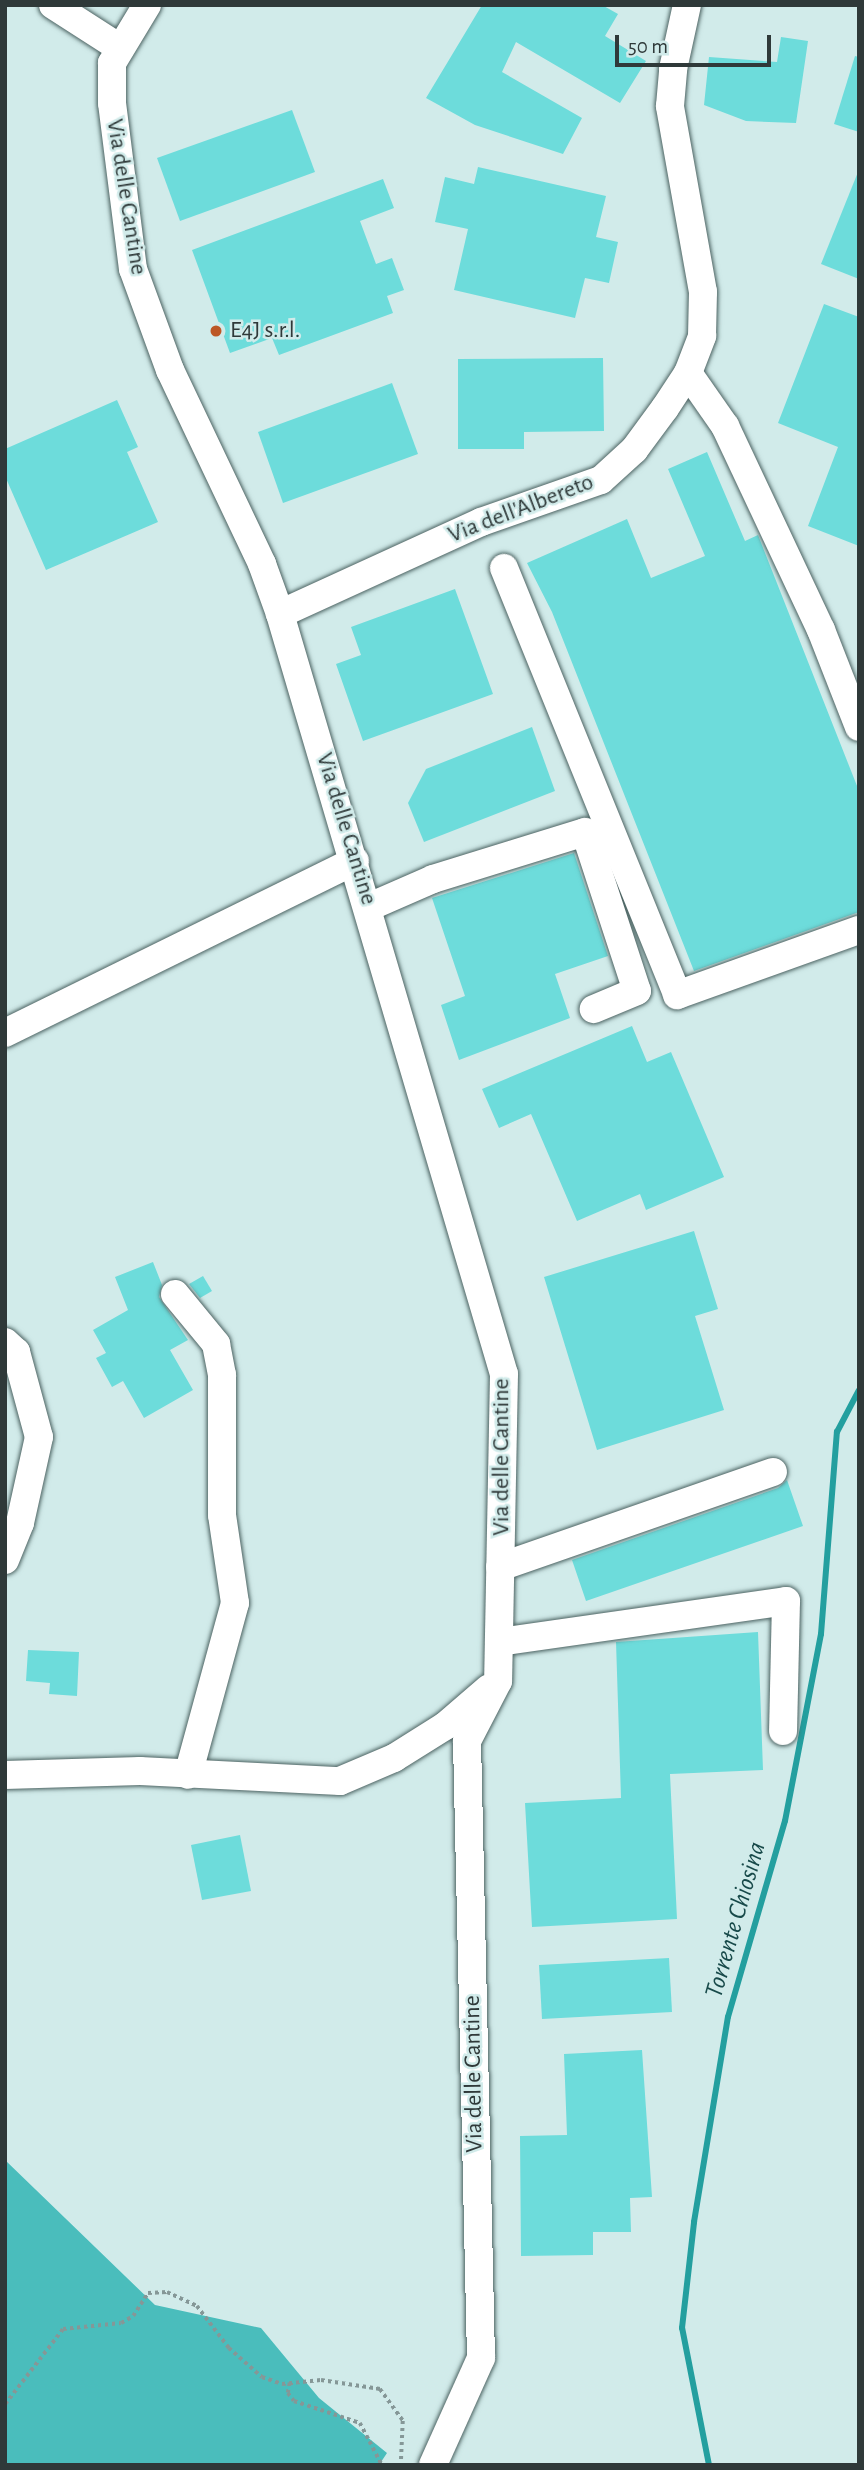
<!DOCTYPE html>
<style>
body{margin:0}
#map{position:relative;width:864px;height:2470px;overflow:hidden;background:#d1ebea;font-family:"Alegreya Sans",sans-serif}
div>[style]{position:absolute}
.forest>*{inset:0;background:#4abdbc}
.stream>*{height:6px;margin:-3px;padding:0 3px;transform-origin:3px;border-radius:3px;background:#239f9f}
.building>*{inset:0;background:#6ddcdb}
.path>*{height:3.5px;margin-top:-1.75px;transform-origin:0;background:repeating-linear-gradient(90deg,#859797 0 3.5px,transparent 0 7px)}
.roads{filter:drop-shadow(0 0 2px #4c6362) drop-shadow(0 0 2px #4c6362)}
.minor>*{height:28px;margin:-14px;padding:0 14px;transform-origin:14px;border-radius:14px;background:#fff}
.dots>*{width:19px;height:19px;translate:-50% -50%;box-sizing:border-box;border:4px solid #d1ebea;border-radius:50%}
span{translate:-50% -50%;white-space:nowrap;text-align:center;line-height:1.15;-webkit-text-stroke:5px #d1ebea;paint-order:stroke}
.street-label{font-size:24px;color:#2f3939}
.poi-label{font-size:24px;color:#2f3939}
.left{translate:0 -50%;text-align:left}
.water-label{font-size:26px;color:#184a4a;font-style:italic}
.frame{position:absolute;inset:0;border:7px solid #2f3939;pointer-events:none}
.scale{position:absolute;left:615px;top:35px;width:156px;height:32px;box-sizing:border-box;border:4px solid #2f3939;border-top:0;padding-left:9px;font-size:21px;line-height:24px;white-space:nowrap;color:#2f3939;-webkit-text-stroke:5px #d1ebea;paint-order:stroke}
</style>
<div id="map">
<div class="forest">
<div style="clip-path:polygon(5px 2160px,155px 2305px,261px 2328px,319px 2398px,387px 2453px,379px 2465px,5px 2465px)"></div>
</div>
<div class="stream">
<div style="left:709px;top:2465px;width:140px;rotate:-101.1deg"></div>
<div style="left:682px;top:2328px;width:107px;rotate:-83.5deg"></div>
<div style="left:694px;top:2222px;width:208px;rotate:-80.6deg"></div>
<div style="left:728px;top:2017px;width:204px;rotate:-73.8deg"></div>
<div style="left:785px;top:1821px;width:190px;rotate:-79.1deg"></div>
<div style="left:821px;top:1634px;width:203px;rotate:-85.5deg"></div>
<div style="left:837px;top:1432px;width:47px;rotate:-62.4deg"></div>
</div>
<div class="building">
<div style="clip-path:polygon(482px 5px,602px 5px,618px 14px,605px 36px,646px 61px,620px 103px,516px 42px,502px 72px,582px 118px,563px 154px,475px 125px,426px 98px)"></div>
<div style="clip-path:polygon(781px 37px,808px 41px,796px 123px,746px 121px,704px 105px,709px 57px,777px 62px)"></div>
<div style="clip-path:polygon(855px 56px,859px 57px,859px 132px,834px 124px)"></div>
<div style="clip-path:polygon(292px 110px,315px 172px,180px 221px,157px 158px)"></div>
<div style="clip-path:polygon(478px 167px,606px 196px,596px 237px,618px 242px,609px 283px,585px 278px,575px 318px,454px 290px,468px 229px,435px 222px,445px 177px,474px 184px)"></div>
<div style="clip-path:polygon(858px 172px,859px 172px,859px 279px,821px 264px)"></div>
<div style="clip-path:polygon(383px 179px,394px 208px,360px 221px,376px 264px,392px 258px,404px 290px,387px 296px,393px 313px,279px 355px,272px 338px,230px 353px,192px 250px)"></div>
<div style="clip-path:polygon(824px 304px,859px 317px,859px 546px,808px 526px,838px 447px,778px 423px)"></div>
<div style="clip-path:polygon(603px 358px,604px 431px,524px 432px,524px 449px,458px 449px,458px 359px)"></div>
<div style="clip-path:polygon(392px 383px,418px 454px,283px 503px,258px 432px)"></div>
<div style="clip-path:polygon(117px 400px,138px 447px,127px 452px,158px 522px,46px 570px,5px 476px,5px 449px)"></div>
<div style="clip-path:polygon(707px 452px,745px 541px,758px 535px,859px 791px,859px 912px,694px 971px,552px 612px,527px 563px,627px 519px,651px 578px,705px 556px,668px 469px)"></div>
<div style="clip-path:polygon(455px 589px,493px 694px,363px 741px,336px 664px,361px 655px,351px 627px)"></div>
<div style="clip-path:polygon(532px 727px,555px 791px,424px 842px,408px 803px,426px 769px)"></div>
<div style="clip-path:polygon(574px 853px,608px 956px,555px 974px,570px 1018px,459px 1060px,441px 1005px,465px 996px,432px 898px)"></div>
<div style="clip-path:polygon(632px 1026px,647px 1062px,671px 1052px,724px 1177px,646px 1210px,640px 1194px,577px 1221px,531px 1114px,499px 1128px,482px 1089px)"></div>
<div style="clip-path:polygon(694px 1231px,718px 1309px,695px 1316px,724px 1410px,597px 1450px,544px 1277px)"></div>
<div style="clip-path:polygon(153px 1262px,162px 1285px,159px 1297px,188px 1340px,170px 1350px,193px 1390px,144px 1418px,123px 1381px,112px 1387px,96px 1358px,106px 1353px,93px 1330px,128px 1310px,115px 1277px)"></div>
<div style="clip-path:polygon(203px 1276px,212px 1291px,200px 1298px,189px 1284px)"></div>
<div style="clip-path:polygon(787px 1480px,803px 1526px,586px 1601px,572px 1560px,778px 1488px)"></div>
<div style="clip-path:polygon(758px 1632px,763px 1770px,670px 1774px,677px 1919px,532px 1927px,525px 1803px,621px 1798px,616px 1642px)"></div>
<div style="clip-path:polygon(28px 1650px,79px 1652px,77px 1696px,49px 1694px,50px 1683px,26px 1681px)"></div>
<div style="clip-path:polygon(240px 1835px,251px 1891px,202px 1900px,191px 1845px)"></div>
<div style="clip-path:polygon(669px 1958px,672px 2012px,542px 2019px,539px 1965px)"></div>
<div style="clip-path:polygon(642px 2050px,652px 2197px,630px 2198px,631px 2232px,593px 2232px,593px 2255px,521px 2256px,520px 2136px,567px 2135px,564px 2054px)"></div>
</div>
<div class="path">
<div style="left:290px;top:2383px;width:10px;rotate:101deg"></div>
<div style="left:288px;top:2393px;width:10px;rotate:53deg"></div>
<div style="left:294px;top:2401px;width:70px;rotate:18.4deg"></div>
<div style="left:360px;top:2423px;width:47px;rotate:62.4deg"></div>
<div style="left:5px;top:2404px;width:95px;rotate:-52.3deg"></div>
<div style="left:63px;top:2329px;width:58px;rotate:-5.9deg"></div>
<div style="left:121px;top:2323px;width:14px;rotate:-30deg"></div>
<div style="left:133px;top:2316px;width:27px;rotate:-57deg"></div>
<div style="left:148px;top:2293px;width:19px;rotate:-3deg"></div>
<div style="left:167px;top:2292px;width:33px;rotate:25deg"></div>
<div style="left:197px;top:2306px;width:53px;rotate:52.7deg"></div>
<div style="left:229px;top:2348px;width:44px;rotate:41.3deg"></div>
<div style="left:262px;top:2377px;width:21px;rotate:19deg"></div>
<div style="left:282px;top:2384px;width:39px;rotate:-6deg"></div>
<div style="left:321px;top:2380px;width:60px;rotate:8.7deg"></div>
<div style="left:380px;top:2389px;width:39px;rotate:54deg"></div>
<div style="left:403px;top:2421px;width:44px;rotate:92.6deg"></div>
</div>
<div class="roads">
<div class="minor">
<div style="left:53px;top:5px;width:80px;rotate:32.7deg"></div>
<div style="left:147px;top:5px;width:68px;rotate:121.1deg"></div>
<div style="left:112px;top:63px;width:40px;rotate:90deg"></div>
<div style="left:112px;top:103px;width:167px;rotate:82.8deg"></div>
<div style="left:133px;top:269px;width:108px;rotate:69.9deg"></div>
<div style="left:170px;top:370px;width:215px;rotate:64.6deg"></div>
<div style="left:262px;top:564px;width:53px;rotate:70.2deg"></div>
<div style="left:280px;top:614px;width:792px;rotate:73.58deg"></div>
<div style="left:504px;top:1374px;width:307px;rotate:91.1deg"></div>
<div style="left:498px;top:1681px;width:68px;rotate:117.3deg"></div>
<div style="left:467px;top:1741px;width:617px;rotate:88.7deg"></div>
<div style="left:481px;top:2358px;width:117px;rotate:114.2deg"></div>
<div style="left:688px;top:373px;width:65px;rotate:55.1deg"></div>
<div style="left:725px;top:426px;width:225px;rotate:64.8deg"></div>
<div style="left:821px;top:630px;width:104px;rotate:68.6deg"></div>
<div style="left:504px;top:568px;width:461px;rotate:67.9deg"></div>
<div style="left:677px;top:995px;width:193px;rotate:-19.7deg"></div>
<div style="left:280px;top:614px;width:221px;rotate:-24.6deg"></div>
<div style="left:481px;top:522px;width:127px;rotate:-19.3deg"></div>
<div style="left:601px;top:480px;width:45px;rotate:-42.3deg"></div>
<div style="left:634px;top:450px;width:52px;rotate:-53.6deg"></div>
<div style="left:665px;top:408px;width:42px;rotate:-56.7deg"></div>
<div style="left:688px;top:373px;width:40px;rotate:-69deg"></div>
<div style="left:702px;top:336px;width:44px;rotate:-88.7deg"></div>
<div style="left:703px;top:292px;width:189px;rotate:-100.1deg"></div>
<div style="left:670px;top:106px;width:37px;rotate:-85deg"></div>
<div style="left:673px;top:69px;width:66px;rotate:-77.7deg"></div>
<div style="left:369px;top:907px;width:70px;rotate:-23.6deg"></div>
<div style="left:433px;top:879px;width:159px;rotate:-17.2deg"></div>
<div style="left:585px;top:832px;width:167px;rotate:71.9deg"></div>
<div style="left:637px;top:991px;width:47px;rotate:157.3deg"></div>
<div style="left:5px;top:1033px;width:390px;rotate:-26.2deg"></div>
<div style="left:175px;top:1294px;width:65px;rotate:50.6deg"></div>
<div style="left:216px;top:1344px;width:32px;rotate:79deg"></div>
<div style="left:222px;top:1375px;width:140px;rotate:90deg"></div>
<div style="left:222px;top:1515px;width:89px;rotate:81.6deg"></div>
<div style="left:235px;top:1603px;width:178px;rotate:105.3deg"></div>
<div style="left:5px;top:1342px;width:15px;rotate:42deg"></div>
<div style="left:16px;top:1352px;width:88px;rotate:74.9deg"></div>
<div style="left:39px;top:1437px;width:88px;rotate:102.5deg"></div>
<div style="left:20px;top:1523px;width:40px;rotate:112deg"></div>
<div style="left:500px;top:1567px;width:289px;rotate:-19.2deg"></div>
<div style="left:499px;top:1642px;width:290px;rotate:-8.1deg"></div>
<div style="left:786px;top:1601px;width:130px;rotate:91.3deg"></div>
<div style="left:5px;top:1775px;width:135px;rotate:-1.7deg"></div>
<div style="left:140px;top:1771px;width:200px;rotate:2.9deg"></div>
<div style="left:340px;top:1781px;width:59px;rotate:-23.1deg"></div>
<div style="left:394px;top:1758px;width:60px;rotate:-32.1deg"></div>
<div style="left:445px;top:1726px;width:57px;rotate:-40.7deg"></div>
</div>
</div>
<div class="dots">
<div style="left:216px;top:331px;background:#bc5725"></div>
</div>
<div class="street-label">
<span style="left:126px;top:197px;rotate:81deg">Via delle Cantine</span>
<span style="left:521px;top:509px;rotate:-21deg">Via dell'Albereto</span>
<span style="left:346px;top:829px;rotate:73deg">Via delle Cantine</span>
<span style="left:502px;top:1457px;rotate:-90deg">Via delle Cantine</span>
<span style="left:474px;top:2074px;rotate:-91deg">Via delle Cantine</span>
</div>
<div class="poi-label">
<span class="left" style="left:230px;top:331px">E4J s.r.l.</span>
</div>
<div class="water-label">
<span style="left:736px;top:1920px;rotate:-74deg">Torrente Chiosina</span>
</div>
<div class="frame"></div>
<div class="scale">50 m</div>
</div>
